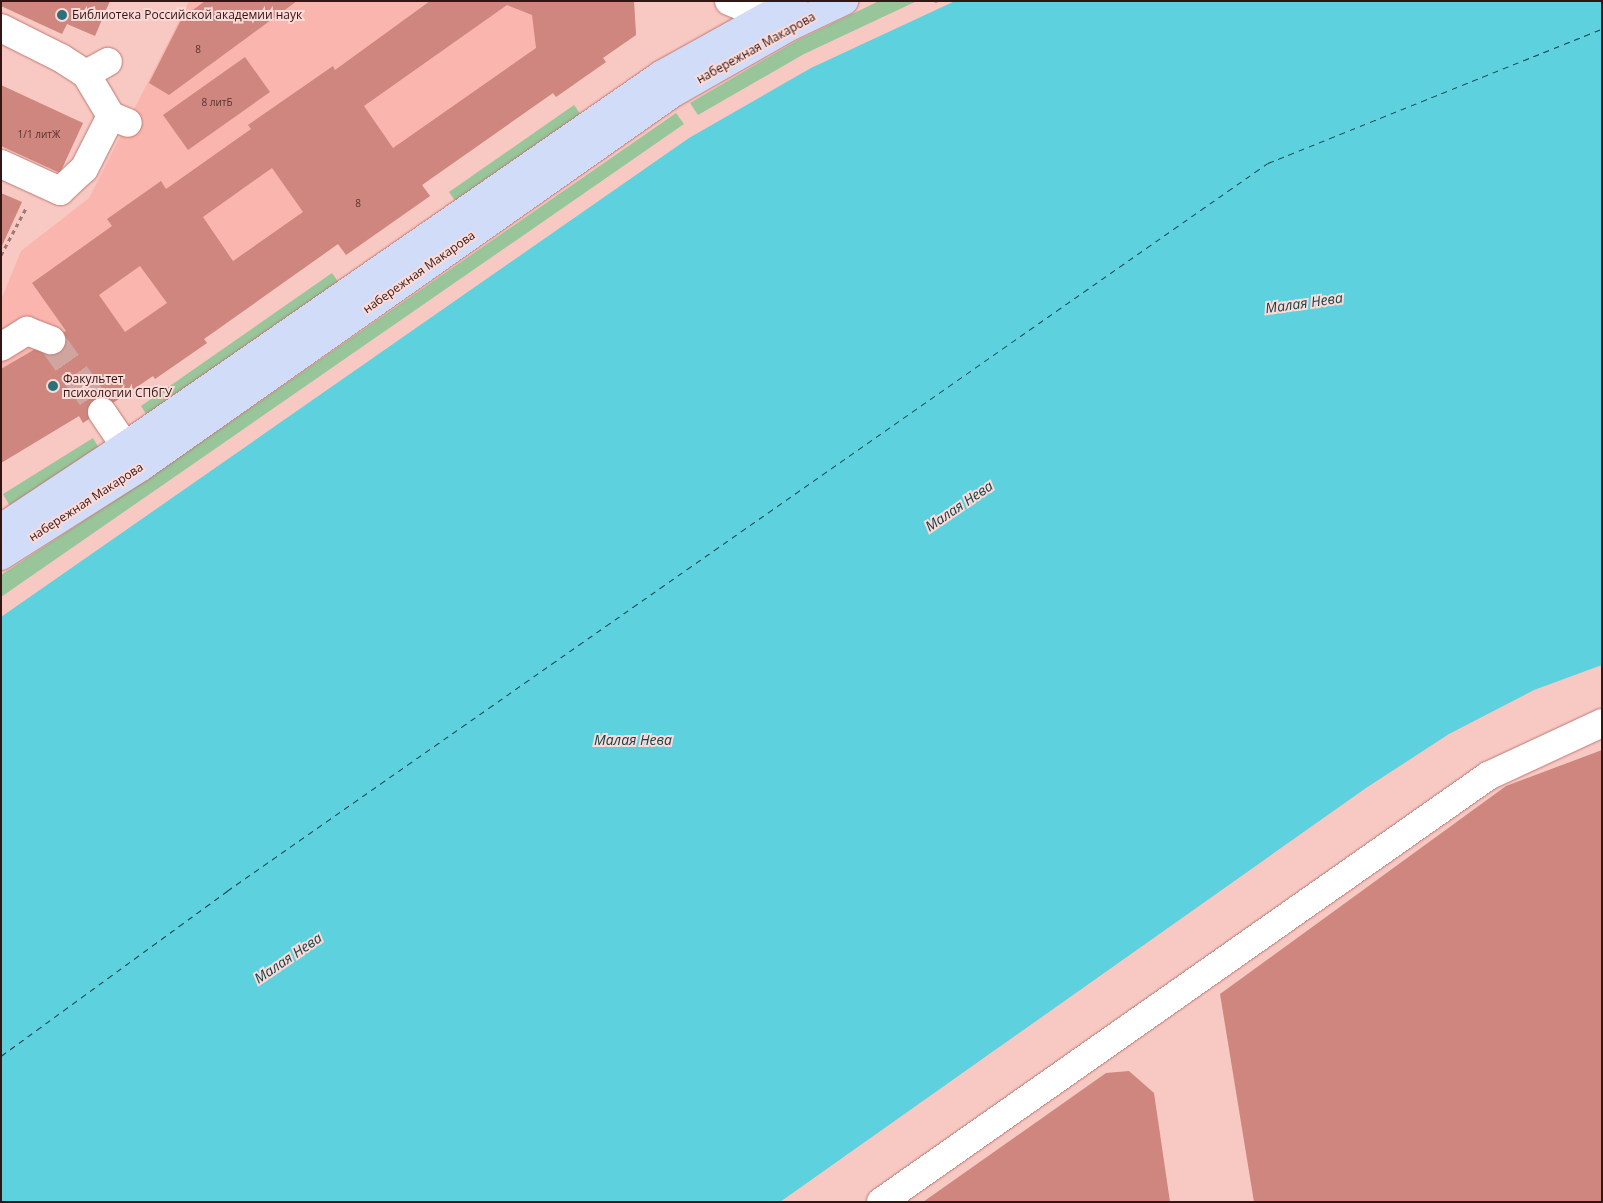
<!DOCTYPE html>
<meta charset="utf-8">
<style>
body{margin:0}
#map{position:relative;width:1603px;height:1203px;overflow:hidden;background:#f8c9c3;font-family:"Open Sans",sans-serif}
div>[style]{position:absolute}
.built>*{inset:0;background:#fab6ae}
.green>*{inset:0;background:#98c59a}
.water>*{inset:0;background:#5ed1de}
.ferry>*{height:1px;margin-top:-0.5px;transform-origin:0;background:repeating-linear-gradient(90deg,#0f444a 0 6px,transparent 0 11px)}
.building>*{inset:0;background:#cf867f}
.minor-tunnel>*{height:28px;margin-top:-14px;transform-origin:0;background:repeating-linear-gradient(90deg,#d0a5a0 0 28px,transparent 0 42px)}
.path>*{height:3px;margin-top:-1.5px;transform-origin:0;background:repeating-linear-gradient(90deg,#9e7874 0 4px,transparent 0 8px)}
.roads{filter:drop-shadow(0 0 1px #c07871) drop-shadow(0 0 1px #c07871)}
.minor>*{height:28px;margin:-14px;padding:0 14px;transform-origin:14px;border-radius:14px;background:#fff}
.major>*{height:28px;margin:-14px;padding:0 14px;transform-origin:14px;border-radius:14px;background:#d0dcf8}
.dots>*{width:14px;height:14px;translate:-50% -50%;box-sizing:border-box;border:2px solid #fbdad7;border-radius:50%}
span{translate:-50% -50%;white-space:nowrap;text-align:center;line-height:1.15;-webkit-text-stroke:4px #fbdad7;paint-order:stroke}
.number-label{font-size:10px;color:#59322f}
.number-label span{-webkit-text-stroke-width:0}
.poi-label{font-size:12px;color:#321614}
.left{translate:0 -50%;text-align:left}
.street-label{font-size:12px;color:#321614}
.water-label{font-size:14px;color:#0f444a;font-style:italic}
.frame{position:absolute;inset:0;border:2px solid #321614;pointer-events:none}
</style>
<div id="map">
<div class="built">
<div style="clip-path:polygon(189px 1px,634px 1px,636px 35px,603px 57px,606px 62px,556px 97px,553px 93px,422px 185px,430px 196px,346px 255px,338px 244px,204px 339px,207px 343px,155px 379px,153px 376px,83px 423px,79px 416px,1px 463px,1px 300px,21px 251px,89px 198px)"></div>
</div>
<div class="green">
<div style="clip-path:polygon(879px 1px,917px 1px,804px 54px,698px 115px,690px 103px,798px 40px)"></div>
<div style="clip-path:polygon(574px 105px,581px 115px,456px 202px,449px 192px)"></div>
<div style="clip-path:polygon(676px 113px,684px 124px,1px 597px,1px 575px,155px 474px)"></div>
<div style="clip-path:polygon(332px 273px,339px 283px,148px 417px,141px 406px)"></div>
<div style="clip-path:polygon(93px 438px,100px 450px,11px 508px,3px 494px)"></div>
</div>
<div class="water">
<div style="clip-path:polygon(955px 1px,1602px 1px,1602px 665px,1534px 690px,1449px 734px,1366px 788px,780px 1202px,1px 1202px,1px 617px,689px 138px,811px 68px)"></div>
</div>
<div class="ferry">
<div style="left:1px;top:1056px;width:280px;rotate:-36.1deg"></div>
<div style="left:227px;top:891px;width:1270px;rotate:-34.97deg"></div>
<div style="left:1268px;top:163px;width:360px;rotate:-21.9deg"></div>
</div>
<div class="building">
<div style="clip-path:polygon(1px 1px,110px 1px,95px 36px,67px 24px,62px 34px,1px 6px)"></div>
<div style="clip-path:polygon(205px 1px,297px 1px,169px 95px,149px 83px,182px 18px)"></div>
<div style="clip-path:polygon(evenodd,430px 1px,634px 1px,636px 35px,603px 58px,606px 62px,556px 97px,553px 93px,422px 185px,430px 196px,346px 255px,338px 244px,204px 339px,207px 343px,155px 379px,153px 376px,83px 423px,79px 416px,1px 463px,1px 369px,66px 331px,32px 283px,112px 226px,107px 219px,161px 181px,166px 189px,251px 129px,248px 125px,333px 66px,335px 70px,430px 1px,507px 5px,532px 15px,536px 48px,393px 148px,364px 106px,507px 5px,430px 1px,272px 168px,303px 212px,233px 261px,203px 217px,272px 168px,430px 1px,140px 266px,167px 303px,125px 332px,99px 295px,140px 266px)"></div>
<div style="clip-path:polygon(245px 57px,270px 92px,188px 150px,163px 115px)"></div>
<div style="clip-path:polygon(1px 85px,83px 123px,60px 173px,1px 146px)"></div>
<div style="clip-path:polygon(1px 193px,22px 202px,1px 248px)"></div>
<div style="clip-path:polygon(1602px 750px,1602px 1202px,1254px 1202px,1220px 994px,1506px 786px)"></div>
<div style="clip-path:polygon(1129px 1071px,1154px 1093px,1170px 1202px,923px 1202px,1106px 1073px)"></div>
</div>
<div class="minor-tunnel">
<div style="left:51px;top:340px;width:88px;rotate:54.7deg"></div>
</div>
<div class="path">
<div style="left:936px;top:1px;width:1px;rotate:90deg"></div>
<div style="left:1px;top:255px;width:55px;rotate:-62deg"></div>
</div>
<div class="roads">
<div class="minor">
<div style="left:729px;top:1px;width:61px;rotate:22.3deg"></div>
<div style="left:1px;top:28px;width:67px;rotate:26.6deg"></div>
<div style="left:61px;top:58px;width:30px;rotate:33deg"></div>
<div style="left:86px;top:74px;width:49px;rotate:59.2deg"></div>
<div style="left:111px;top:116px;width:18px;rotate:22deg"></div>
<div style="left:86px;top:74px;width:25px;rotate:-29deg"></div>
<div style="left:1px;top:164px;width:65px;rotate:24.6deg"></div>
<div style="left:60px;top:191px;width:33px;rotate:-43deg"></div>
<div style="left:84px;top:169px;width:59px;rotate:-63deg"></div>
<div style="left:1px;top:347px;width:31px;rotate:-32deg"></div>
<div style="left:27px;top:331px;width:26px;rotate:21deg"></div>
<div style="left:102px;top:412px;width:41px;rotate:55.9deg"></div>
<div style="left:881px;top:1202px;width:742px;rotate:-35.06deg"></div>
<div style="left:1488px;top:776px;width:126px;rotate:-24.9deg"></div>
</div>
<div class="major">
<div style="left:1px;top:528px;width:149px;rotate:-33.5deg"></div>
<div style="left:125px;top:446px;width:652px;rotate:-34.69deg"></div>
<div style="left:661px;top:75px;width:152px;rotate:-29.1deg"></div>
<div style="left:1px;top:556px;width:166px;rotate:-32.4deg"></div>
<div style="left:141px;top:467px;width:650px;rotate:-35.11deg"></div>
<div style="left:673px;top:93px;width:136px;rotate:-29.6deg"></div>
<div style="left:791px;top:26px;width:59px;rotate:-25.3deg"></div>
</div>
</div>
<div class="dots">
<div style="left:62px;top:15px;background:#29727a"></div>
<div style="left:53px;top:386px;background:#29727a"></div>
</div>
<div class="number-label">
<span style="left:198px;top:50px">8</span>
<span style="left:217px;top:103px">8 литБ</span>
<span style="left:39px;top:135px">1/1 литЖ</span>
<span style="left:358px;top:204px">8</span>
</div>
<div class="poi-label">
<span class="left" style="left:72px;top:15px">Библиотека Российской академии наук</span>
<span class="left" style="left:63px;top:386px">Факультет<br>психологии СПбГУ</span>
</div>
<div class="street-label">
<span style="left:756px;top:48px;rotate:-29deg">набережная Макарова</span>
<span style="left:419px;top:272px;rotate:-35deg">набережная Макарова</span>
<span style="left:86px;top:502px;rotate:-33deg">набережная Макарова</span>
</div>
<div class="water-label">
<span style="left:1304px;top:303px;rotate:-8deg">Малая Нева</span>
<span style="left:959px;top:506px;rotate:-34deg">Малая Нева</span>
<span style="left:633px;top:740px">Малая Нева</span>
<span style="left:288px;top:958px;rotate:-34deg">Малая Нева</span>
</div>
<div class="frame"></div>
</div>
